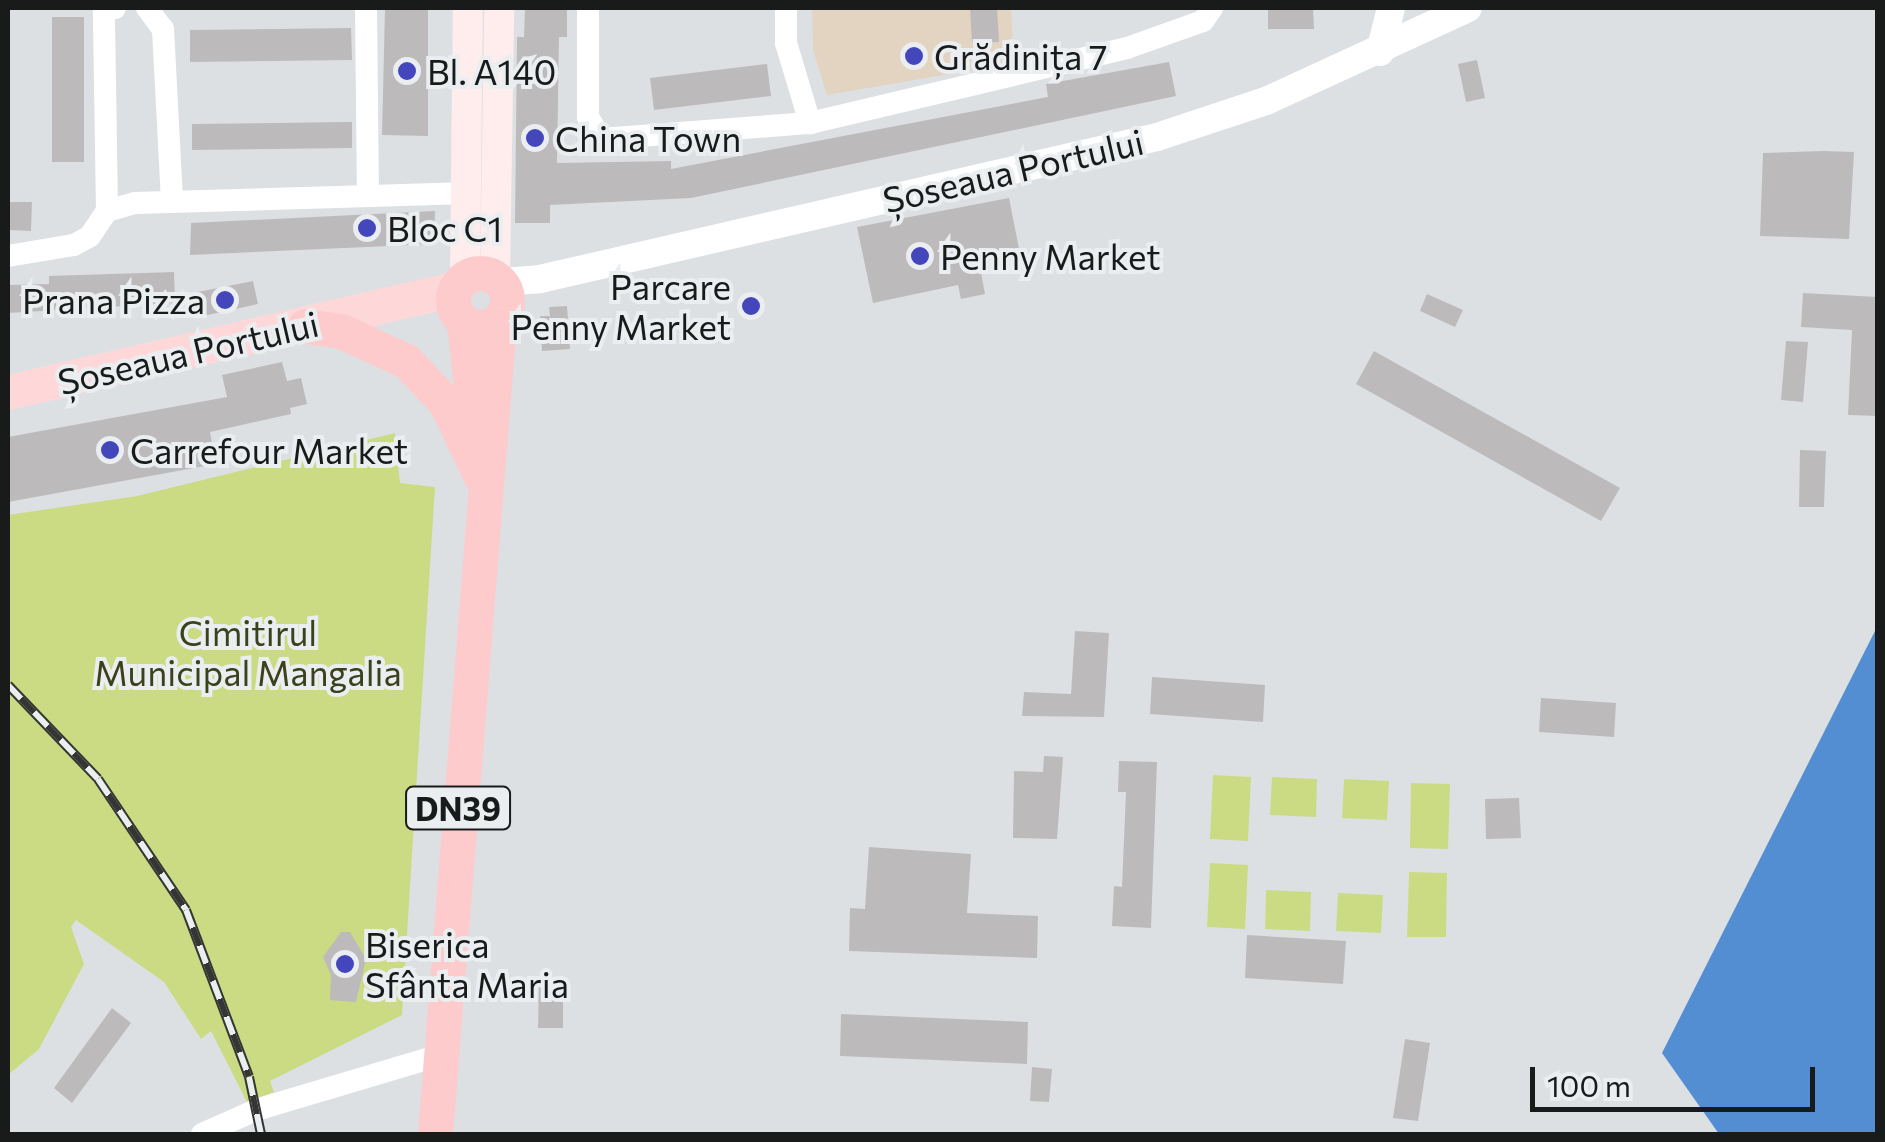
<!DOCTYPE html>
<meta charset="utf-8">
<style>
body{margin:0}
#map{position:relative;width:1885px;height:1142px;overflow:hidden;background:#dde0e3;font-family:Commissioner,sans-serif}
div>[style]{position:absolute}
.education>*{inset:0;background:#e3d3c1}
.green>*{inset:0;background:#cbdb84}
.water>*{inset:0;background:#538dd2}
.building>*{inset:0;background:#bdbabc}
.minor>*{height:22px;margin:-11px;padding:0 11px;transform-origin:11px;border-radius:11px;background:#fff}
.tertiary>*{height:28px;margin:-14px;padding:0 14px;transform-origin:14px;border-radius:14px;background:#fff}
.secondary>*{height:30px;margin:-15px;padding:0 15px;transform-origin:15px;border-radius:15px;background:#ffecec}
.primary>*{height:35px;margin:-17.5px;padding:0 17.5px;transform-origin:17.5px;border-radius:17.5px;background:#fed8d9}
.trunk>*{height:35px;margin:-17.5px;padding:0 17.5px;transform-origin:17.5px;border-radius:17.5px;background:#fecbcc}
.trunk>.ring{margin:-17.5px;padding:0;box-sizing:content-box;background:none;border:35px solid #fecbcc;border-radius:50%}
.rail>*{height:10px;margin-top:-5px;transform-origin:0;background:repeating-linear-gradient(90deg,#eaeef0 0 19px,#343636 0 38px);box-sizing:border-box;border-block:2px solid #343636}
.dots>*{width:28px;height:28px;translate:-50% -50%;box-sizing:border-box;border:5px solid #eaeef0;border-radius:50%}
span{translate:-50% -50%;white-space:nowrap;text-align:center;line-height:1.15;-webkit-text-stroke:8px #eaeef0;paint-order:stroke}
.shield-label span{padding:2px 8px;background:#eaeef0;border:2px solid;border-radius:8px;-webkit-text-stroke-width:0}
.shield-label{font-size:32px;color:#191b1b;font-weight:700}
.poi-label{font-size:35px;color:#191b1b}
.left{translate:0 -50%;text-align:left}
.right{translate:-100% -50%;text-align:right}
.street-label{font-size:35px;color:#191b1b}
.park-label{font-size:35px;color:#3b411a}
.frame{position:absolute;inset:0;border:10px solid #191b1b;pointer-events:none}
.scale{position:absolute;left:1530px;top:1067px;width:285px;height:45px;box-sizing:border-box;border:5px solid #191b1b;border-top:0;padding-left:12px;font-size:30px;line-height:35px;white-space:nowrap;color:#191b1b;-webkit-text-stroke:8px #eaeef0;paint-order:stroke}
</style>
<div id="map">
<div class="education">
<div style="clip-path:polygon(812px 8px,1011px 8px,1014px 63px,827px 95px,813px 50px)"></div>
</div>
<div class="green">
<div style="clip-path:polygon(395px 433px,400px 483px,435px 487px,402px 1015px,270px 1081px,274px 1092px,247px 1102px,211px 1031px,201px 1039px,164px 982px,76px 920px,71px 927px,84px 964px,39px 1049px,8px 1075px,8px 515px,137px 496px)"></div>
<div style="clip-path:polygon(1213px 775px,1251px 777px,1248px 841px,1210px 839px)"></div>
<div style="clip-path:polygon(1272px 777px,1317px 779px,1316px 817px,1270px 815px)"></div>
<div style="clip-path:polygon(1344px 779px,1389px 781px,1387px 820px,1342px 818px)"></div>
<div style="clip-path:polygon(1411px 783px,1450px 784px,1448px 849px,1410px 848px)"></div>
<div style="clip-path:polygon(1210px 863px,1248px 865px,1245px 929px,1207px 927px)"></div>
<div style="clip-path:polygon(1409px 872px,1447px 873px,1446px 937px,1407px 937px)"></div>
<div style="clip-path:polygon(1266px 890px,1311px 892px,1310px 931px,1265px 929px)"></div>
<div style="clip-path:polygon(1338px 893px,1383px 895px,1381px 933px,1336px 931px)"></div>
</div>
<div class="water">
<div style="clip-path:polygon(1877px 627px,1877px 1134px,1719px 1134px,1662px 1053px)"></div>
</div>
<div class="building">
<div style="clip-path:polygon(385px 8px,428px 8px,428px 136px,382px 135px)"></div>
<div style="clip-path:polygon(525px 8px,567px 8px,567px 37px,559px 37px,557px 163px,671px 161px,671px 169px,1048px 97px,1046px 84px,1169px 62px,1176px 96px,691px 198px,550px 205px,550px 223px,515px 223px,517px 37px,524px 37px)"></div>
<div style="clip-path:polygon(970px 8px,997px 8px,999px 42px,972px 43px)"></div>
<div style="clip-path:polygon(1268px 8px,1313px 8px,1314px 29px,1268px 29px)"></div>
<div style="clip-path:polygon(52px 17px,84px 17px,84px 162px,52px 162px)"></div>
<div style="clip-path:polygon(351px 28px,352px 60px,190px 62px,190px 30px)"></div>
<div style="clip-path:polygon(1477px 60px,1485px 98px,1466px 102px,1458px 64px)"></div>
<div style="clip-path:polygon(767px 64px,771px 96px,654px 110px,650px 78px)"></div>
<div style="clip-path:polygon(345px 122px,352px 122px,352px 148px,192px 150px,192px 124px)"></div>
<div style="clip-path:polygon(1823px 151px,1854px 152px,1849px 239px,1760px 236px,1763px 153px)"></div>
<div style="clip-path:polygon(1009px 198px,1020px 254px,979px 262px,985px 294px,961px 299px,958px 285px,873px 303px,857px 227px)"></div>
<div style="clip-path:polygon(8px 202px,32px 202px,31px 231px,8px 230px)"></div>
<div style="clip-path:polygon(435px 211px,434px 244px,190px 255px,191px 223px)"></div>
<div style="clip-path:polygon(174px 272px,175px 303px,8px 313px,8px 285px,49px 284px,49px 276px)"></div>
<div style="clip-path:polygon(253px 281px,258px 304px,203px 316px,198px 292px)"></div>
<div style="clip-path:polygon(1803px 293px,1878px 297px,1878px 416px,1848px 415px,1852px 330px,1801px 327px)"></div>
<div style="clip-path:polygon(1427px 294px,1463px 310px,1455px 327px,1420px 311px)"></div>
<div style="clip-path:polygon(567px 306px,570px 349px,542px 351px,540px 316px,550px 316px,549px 307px)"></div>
<div style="clip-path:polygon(1786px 341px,1808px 342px,1803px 402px,1781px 400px)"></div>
<div style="clip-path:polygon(1374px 351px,1620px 488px,1601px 521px,1356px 384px)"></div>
<div style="clip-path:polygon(282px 362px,287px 381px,301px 378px,307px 404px,290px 408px,291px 414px,210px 432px,216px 464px,8px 502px,8px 437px,227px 397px,222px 375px)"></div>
<div style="clip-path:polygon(1800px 450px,1826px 451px,1824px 507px,1799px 507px)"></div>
<div style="clip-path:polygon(1075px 631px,1109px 633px,1104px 717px,1022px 716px,1024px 692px,1071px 694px)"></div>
<div style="clip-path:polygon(1152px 677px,1265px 685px,1263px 722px,1150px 714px)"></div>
<div style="clip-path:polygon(1541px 698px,1616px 703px,1614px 737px,1539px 732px)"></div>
<div style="clip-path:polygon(1044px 756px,1063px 757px,1057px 839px,1013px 838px,1014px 771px,1043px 772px)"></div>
<div style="clip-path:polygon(1119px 761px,1157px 762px,1151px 928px,1112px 926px,1114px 886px,1122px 887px,1126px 792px,1118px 792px)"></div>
<div style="clip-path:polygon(1519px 798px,1521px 838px,1486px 839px,1485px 799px)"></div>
<div style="clip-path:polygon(869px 847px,971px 854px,967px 913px,1038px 916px,1037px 958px,849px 951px,850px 908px,865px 909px)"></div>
<div style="clip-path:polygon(341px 932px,350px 932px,366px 959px,356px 1002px,330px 1000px,331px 975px,323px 957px)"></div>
<div style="clip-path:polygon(1247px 935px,1346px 941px,1343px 984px,1245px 978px)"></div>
<div style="clip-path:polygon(539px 981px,563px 981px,563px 1028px,538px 1028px)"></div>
<div style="clip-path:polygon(112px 1008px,131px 1023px,72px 1103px,54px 1088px)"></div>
<div style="clip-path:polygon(841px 1014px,1028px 1022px,1027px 1064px,840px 1056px)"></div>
<div style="clip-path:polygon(1405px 1039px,1430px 1043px,1418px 1121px,1393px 1118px)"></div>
<div style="clip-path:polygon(1032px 1067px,1052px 1069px,1049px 1102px,1030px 1101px)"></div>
</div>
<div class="minor">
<div style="left:147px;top:8px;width:26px;rotate:53deg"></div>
<div style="left:163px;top:29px;width:171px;rotate:87deg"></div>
<div style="left:366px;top:8px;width:185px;rotate:89.4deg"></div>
<div style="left:588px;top:8px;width:109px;rotate:90deg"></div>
<div style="left:588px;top:117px;width:26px;rotate:59deg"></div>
<div style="left:601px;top:139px;width:210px;rotate:-4.4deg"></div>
<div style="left:786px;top:8px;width:35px;rotate:90deg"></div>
<div style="left:786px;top:43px;width:84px;rotate:73.3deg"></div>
<div style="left:810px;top:123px;width:326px;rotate:-13.3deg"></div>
<div style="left:1127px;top:48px;width:81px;rotate:-19.6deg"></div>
<div style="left:1203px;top:21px;width:16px;rotate:-55deg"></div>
<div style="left:107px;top:211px;width:201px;rotate:-90.9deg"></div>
<div style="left:104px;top:10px;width:11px;rotate:-10deg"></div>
<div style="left:8px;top:256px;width:67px;rotate:-9.5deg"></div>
<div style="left:74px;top:245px;width:18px;rotate:-29deg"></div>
<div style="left:90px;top:236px;width:30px;rotate:-56deg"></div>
<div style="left:107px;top:211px;width:29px;rotate:-16deg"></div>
<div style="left:135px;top:203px;width:334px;rotate:-1.7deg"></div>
<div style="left:202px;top:1134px;width:59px;rotate:-24deg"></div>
<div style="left:256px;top:1110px;width:192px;rotate:-16.6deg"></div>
</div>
<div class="tertiary">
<div style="left:1380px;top:52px;width:45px;rotate:-76deg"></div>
<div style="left:501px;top:282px;width:39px;rotate:-4deg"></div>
<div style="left:540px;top:279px;width:633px;rotate:-12.96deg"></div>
<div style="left:1157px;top:137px;width:115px;rotate:-18.3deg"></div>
<div style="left:1266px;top:101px;width:222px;rotate:-24.7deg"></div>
</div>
<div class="secondary">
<div style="left:465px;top:277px;width:269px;rotate:-89.4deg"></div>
<div style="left:495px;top:277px;width:269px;rotate:-89.1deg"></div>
</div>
<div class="primary">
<div style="left:8px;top:392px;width:459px;rotate:-13deg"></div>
</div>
<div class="trunk">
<div class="ring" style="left:453px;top:273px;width:19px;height:19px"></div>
<div style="left:464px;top:322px;width:95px;rotate:83.9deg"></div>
<div style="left:305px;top:326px;width:36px;rotate:8deg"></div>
<div style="left:341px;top:331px;width:72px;rotate:24.8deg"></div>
<div style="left:406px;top:361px;width:58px;rotate:46.4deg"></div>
<div style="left:446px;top:403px;width:80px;rotate:64.7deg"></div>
<div style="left:435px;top:1134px;width:817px;rotate:-85.5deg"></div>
</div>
<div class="rail">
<div style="left:8px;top:685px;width:130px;rotate:46.2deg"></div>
<div style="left:98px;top:779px;width:158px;rotate:56.1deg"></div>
<div style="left:186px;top:910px;width:178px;rotate:69.3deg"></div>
<div style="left:249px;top:1077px;width:58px;rotate:78.1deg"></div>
</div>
<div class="dots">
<div style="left:914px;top:56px;background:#4446bb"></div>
<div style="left:407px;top:71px;background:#4446bb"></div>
<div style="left:535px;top:138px;background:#4446bb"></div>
<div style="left:367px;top:228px;background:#4446bb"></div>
<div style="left:920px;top:256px;background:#4446bb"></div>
<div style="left:225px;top:300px;background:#4446bb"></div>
<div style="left:751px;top:306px;background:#4446bb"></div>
<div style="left:110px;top:450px;background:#4446bb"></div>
<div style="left:345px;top:964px;background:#4446bb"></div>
</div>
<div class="shield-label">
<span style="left:458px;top:808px">DN39</span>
</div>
<div class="poi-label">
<span class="left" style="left:934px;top:56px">Grădinița 7</span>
<span class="left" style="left:427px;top:71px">Bl. A140</span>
<span class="left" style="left:555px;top:138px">China Town</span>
<span class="left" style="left:387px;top:228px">Bloc C1</span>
<span class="left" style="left:940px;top:256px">Penny Market</span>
<span class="right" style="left:731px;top:306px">Parcare<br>Penny Market</span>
<span class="right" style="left:205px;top:300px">Prana Pizza</span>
<span class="left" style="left:130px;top:450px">Carrefour Market</span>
<span class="left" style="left:365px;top:964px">Biserica<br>Sfânta Maria</span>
</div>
<div class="street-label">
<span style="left:1013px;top:170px;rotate:-13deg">Șoseaua Portului</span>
<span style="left:188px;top:352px;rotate:-13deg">Șoseaua Portului</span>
</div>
<div class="park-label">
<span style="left:248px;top:652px">Cimitirul<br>Municipal Mangalia</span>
</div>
<div class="frame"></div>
<div class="scale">100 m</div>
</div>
